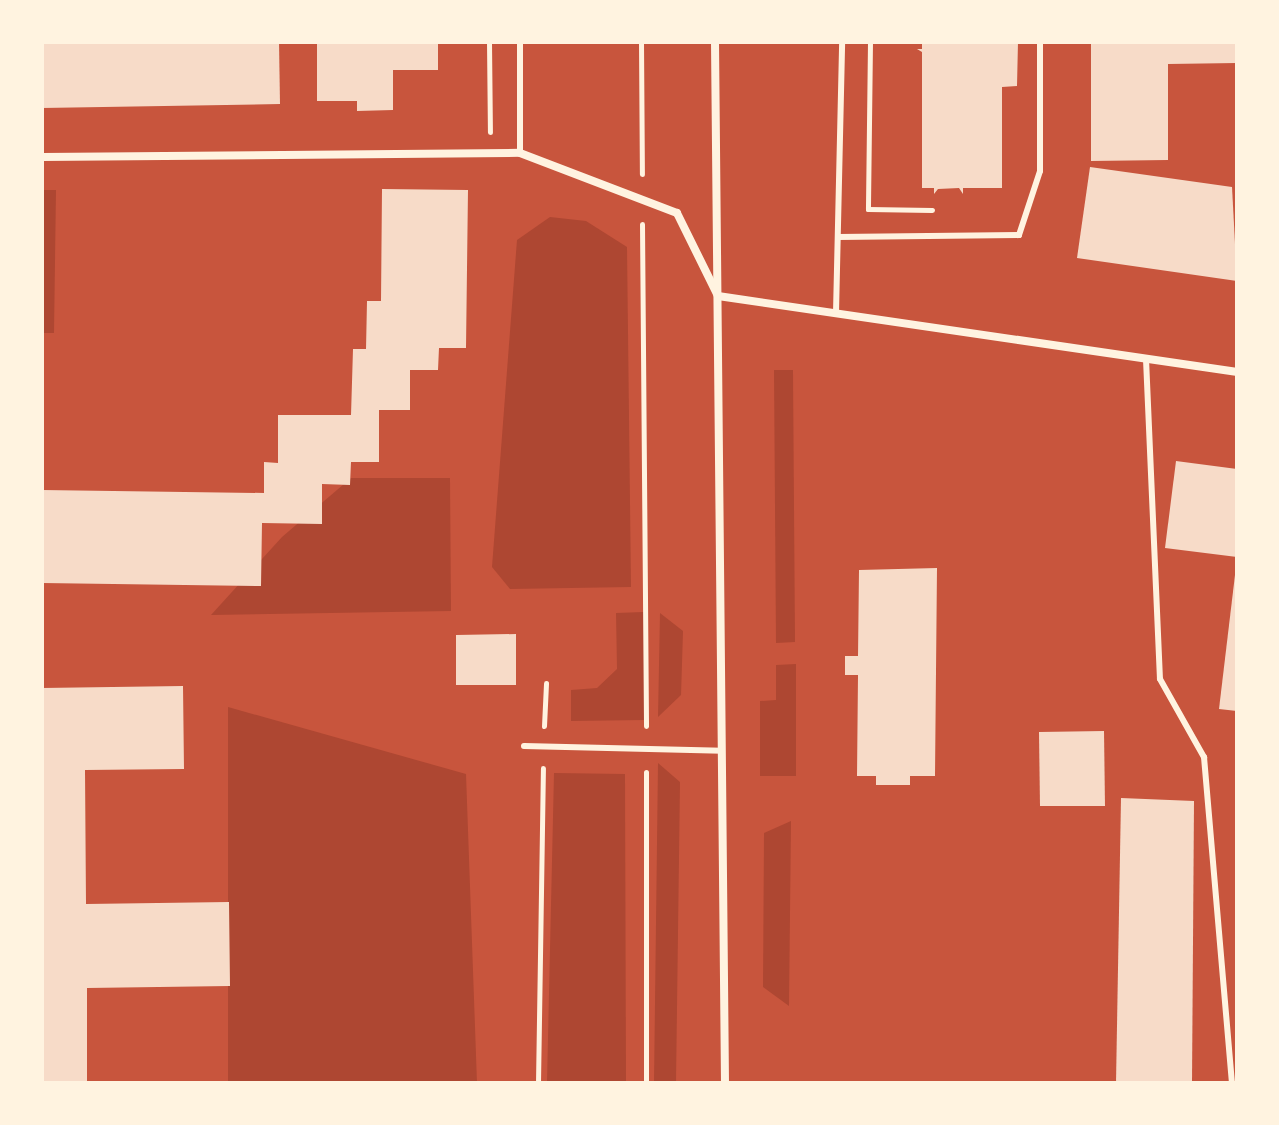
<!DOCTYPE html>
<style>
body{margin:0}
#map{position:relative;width:1279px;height:1125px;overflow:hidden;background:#c8553d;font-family:Arial,sans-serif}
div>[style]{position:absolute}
.green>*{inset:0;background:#ae4732}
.building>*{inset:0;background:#f7dbc8}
.path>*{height:5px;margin:-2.5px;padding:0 2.5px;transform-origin:2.5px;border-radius:2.5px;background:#fff3e0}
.service>*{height:6px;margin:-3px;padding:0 3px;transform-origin:3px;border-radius:3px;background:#fff3e0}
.minor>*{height:8px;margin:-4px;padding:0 4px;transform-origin:4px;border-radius:4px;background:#fff3e0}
span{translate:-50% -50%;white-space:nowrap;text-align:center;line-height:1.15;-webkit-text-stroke:8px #fff3e0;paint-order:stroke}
.frame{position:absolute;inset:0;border:44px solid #fff3e0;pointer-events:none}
</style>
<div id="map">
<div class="green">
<div style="clip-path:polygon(42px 190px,56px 190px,54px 333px,42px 333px)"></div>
<div style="clip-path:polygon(550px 217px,586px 221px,627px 247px,631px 587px,510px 589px,492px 567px,517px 240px)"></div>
<div style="clip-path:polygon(774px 370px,793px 370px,795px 642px,776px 643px)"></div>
<div style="clip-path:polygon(351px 478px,450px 478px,451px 611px,211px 615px,282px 537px)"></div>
<div style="clip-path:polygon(644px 612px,645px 720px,571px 721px,571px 690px,597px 688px,617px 669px,616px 613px)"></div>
<div style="clip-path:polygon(660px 613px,683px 631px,681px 695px,658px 717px)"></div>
<div style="clip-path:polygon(796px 664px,796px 776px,760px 776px,760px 701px,776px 700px,776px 665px)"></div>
<div style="clip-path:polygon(228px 707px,466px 774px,477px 1083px,228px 1083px)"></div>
<div style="clip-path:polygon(658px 763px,680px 782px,676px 1083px,654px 1083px)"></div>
<div style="clip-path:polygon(554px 773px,625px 774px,626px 1083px,547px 1083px)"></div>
<div style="clip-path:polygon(791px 821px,789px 1006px,763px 987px,764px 833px)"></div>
</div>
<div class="building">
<div style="clip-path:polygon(42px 42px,279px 42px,280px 104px,42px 108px)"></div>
<div style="clip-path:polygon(317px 42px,438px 42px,438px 70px,393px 70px,393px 110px,357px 111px,357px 101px,317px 101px)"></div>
<div style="clip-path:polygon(922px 42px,1018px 42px,1017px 86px,1002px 87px,1002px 188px,963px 188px,963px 194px,959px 188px,938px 189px,934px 194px,934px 188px,922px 188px,922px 52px,917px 49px,922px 49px)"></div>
<div style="clip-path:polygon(1091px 42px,1237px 42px,1237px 63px,1168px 64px,1168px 160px,1091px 161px)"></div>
<div style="clip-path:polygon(1090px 167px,1232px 187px,1237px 281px,1077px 258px)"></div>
<div style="clip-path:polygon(382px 189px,468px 190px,466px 348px,439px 348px,438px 370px,410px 370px,410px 410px,379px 410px,379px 462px,351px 462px,350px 485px,322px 484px,322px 524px,262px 523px,261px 586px,42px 583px,42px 490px,264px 493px,264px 462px,278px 463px,278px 415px,351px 415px,353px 349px,366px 349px,367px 301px,381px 301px)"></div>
<div style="clip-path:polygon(1176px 461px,1237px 469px,1237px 557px,1165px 548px)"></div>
<div style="clip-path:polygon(937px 568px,935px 776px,910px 776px,910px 785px,876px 785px,876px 776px,857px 776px,858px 675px,845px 675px,845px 656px,858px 656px,859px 570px)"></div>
<div style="clip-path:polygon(1235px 575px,1237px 576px,1237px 711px,1219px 709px)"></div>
<div style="clip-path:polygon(516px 634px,516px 685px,456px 685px,456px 635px)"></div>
<div style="clip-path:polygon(183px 686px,184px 769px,85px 770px,86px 904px,229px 902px,230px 986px,87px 988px,87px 1083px,42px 1083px,42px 688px)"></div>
<div style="clip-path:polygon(1104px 731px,1105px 806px,1040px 806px,1039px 732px)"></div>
<div style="clip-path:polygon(1121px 798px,1194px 801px,1192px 1083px,1116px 1083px)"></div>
</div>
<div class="path">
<div style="left:489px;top:42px;width:90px;rotate:89.4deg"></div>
<div style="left:641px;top:42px;width:132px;rotate:89.6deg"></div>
<div style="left:870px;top:42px;width:167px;rotate:90.7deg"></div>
<div style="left:868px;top:209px;width:64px;rotate:0.9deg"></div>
<div style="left:642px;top:224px;width:502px;rotate:89.54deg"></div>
<div style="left:544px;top:726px;width:43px;rotate:-87.3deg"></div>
<div style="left:646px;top:772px;width:311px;rotate:90deg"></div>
<div style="left:538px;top:1083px;width:315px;rotate:-89.1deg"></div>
</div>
<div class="service">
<div style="left:520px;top:42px;width:111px;rotate:90deg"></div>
<div style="left:838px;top:237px;width:181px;rotate:-0.6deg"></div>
<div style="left:1019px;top:235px;width:67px;rotate:-71.8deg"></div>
<div style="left:1040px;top:171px;width:129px;rotate:-90deg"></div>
<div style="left:836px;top:313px;width:271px;rotate:-88.7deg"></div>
<div style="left:1146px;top:359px;width:320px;rotate:87.5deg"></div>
<div style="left:1160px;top:679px;width:90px;rotate:60.6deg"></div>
<div style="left:1204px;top:757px;width:327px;rotate:85.1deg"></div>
<div style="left:524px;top:746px;width:198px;rotate:1.4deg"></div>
</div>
<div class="minor">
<div style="left:715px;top:42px;width:1041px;rotate:89.45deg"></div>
<div style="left:42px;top:157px;width:478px;rotate:-0.5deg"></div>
<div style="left:520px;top:153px;width:168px;rotate:20.9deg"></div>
<div style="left:677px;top:213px;width:93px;rotate:63.7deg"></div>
<div style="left:718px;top:296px;width:525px;rotate:8.33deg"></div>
</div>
<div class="frame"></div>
</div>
